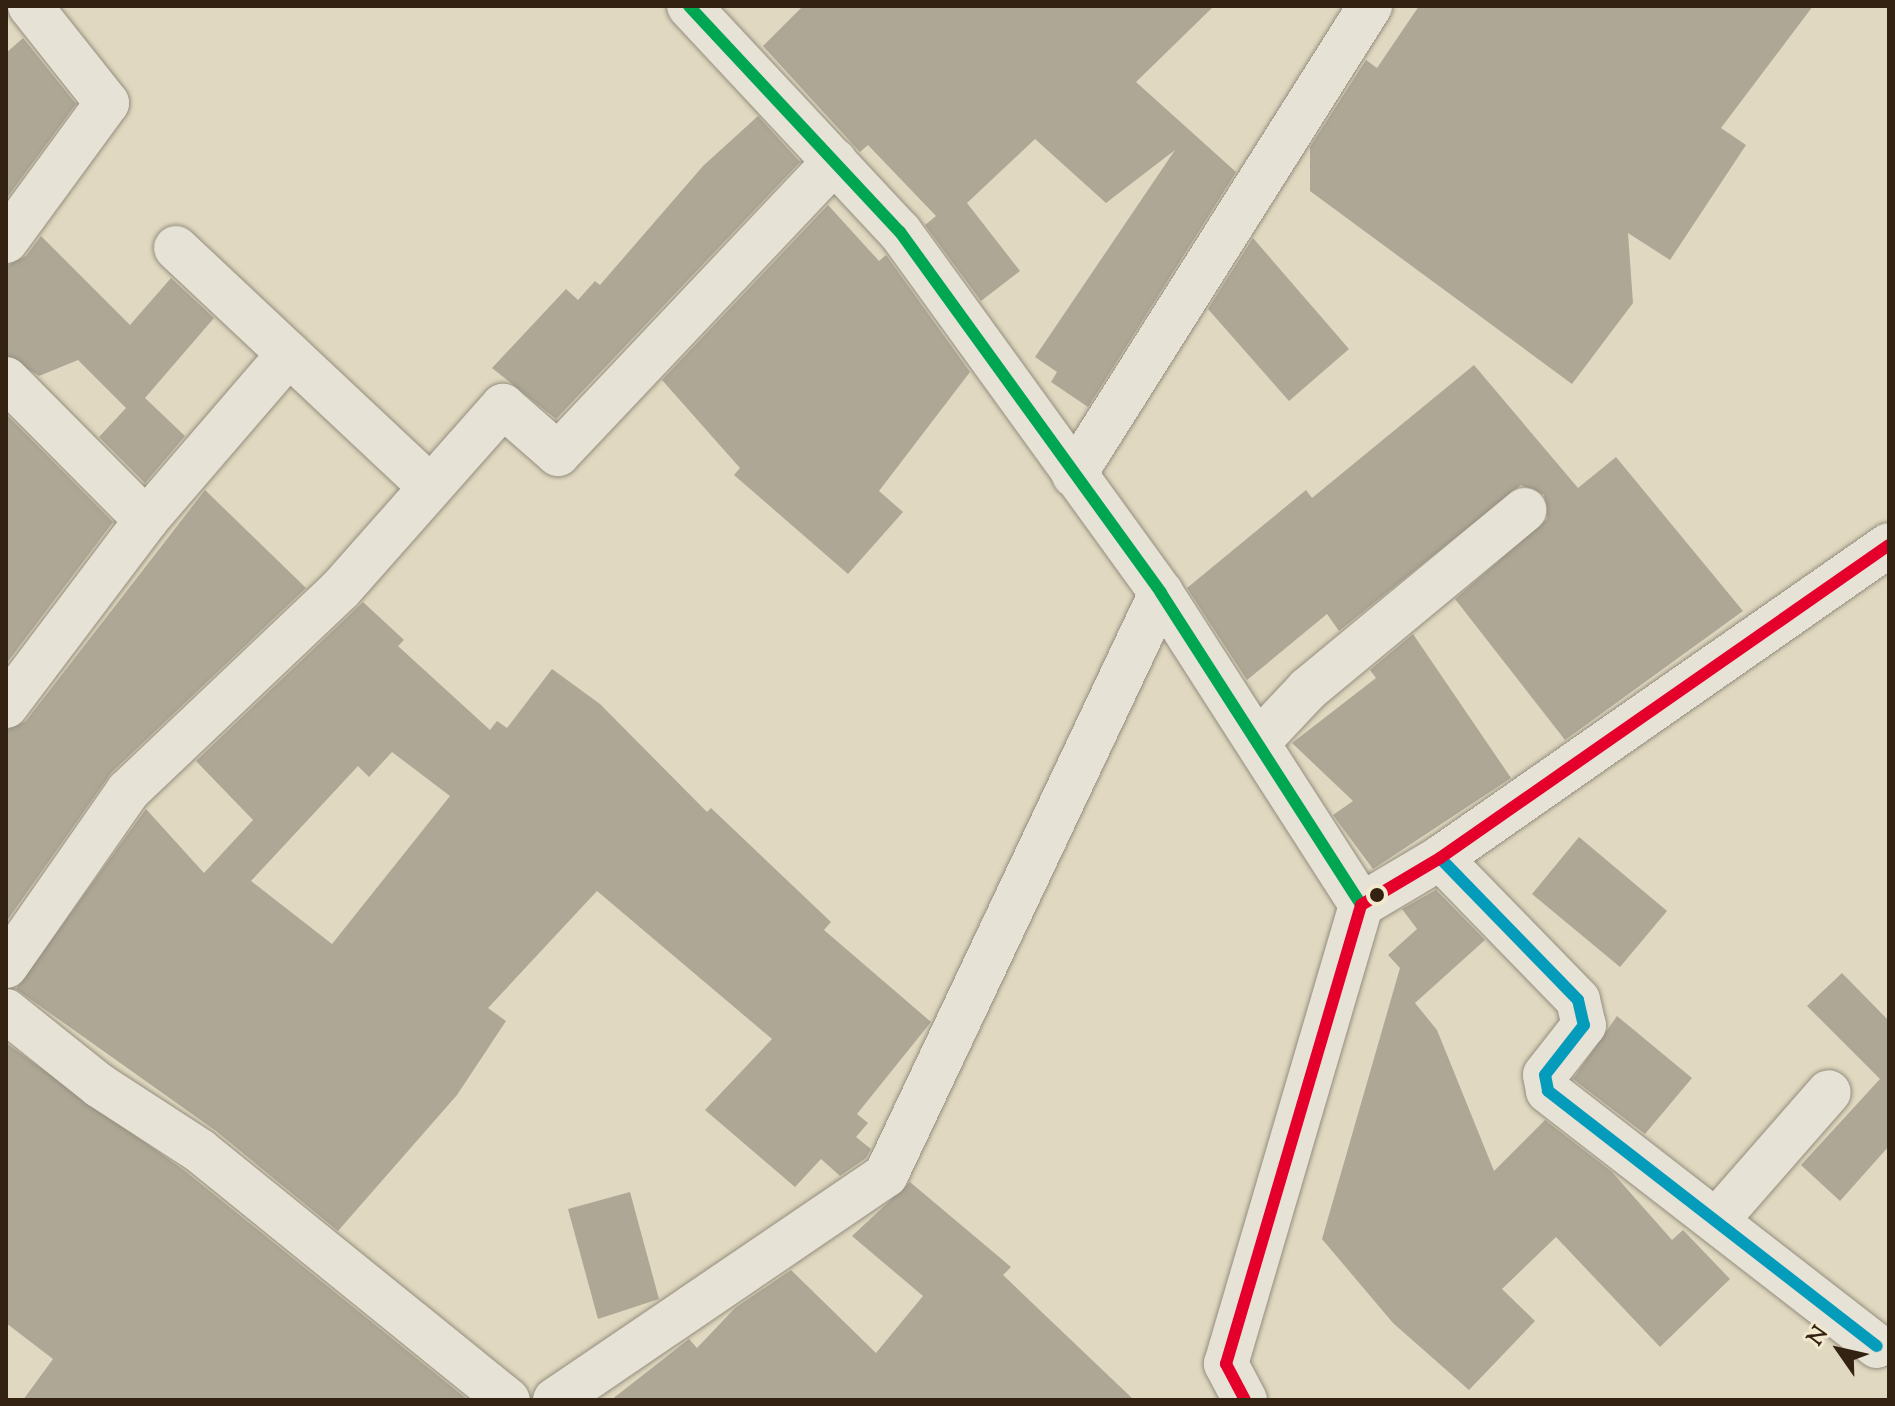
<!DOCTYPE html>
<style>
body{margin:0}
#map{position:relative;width:1895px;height:1406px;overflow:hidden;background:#e0d8c0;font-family:"Sorts Mill Goudy",serif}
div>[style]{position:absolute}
.building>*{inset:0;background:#aea796}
.roads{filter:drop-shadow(0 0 2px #948d7d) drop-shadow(0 0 2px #948d7d)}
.minor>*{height:44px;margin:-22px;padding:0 22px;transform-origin:22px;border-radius:22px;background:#e6e2d6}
.bus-1>*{height:12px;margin:-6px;padding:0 6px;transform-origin:6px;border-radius:6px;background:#00a651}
.bus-2>*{height:12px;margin:-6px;padding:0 6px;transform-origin:6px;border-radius:6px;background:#059bbb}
.bus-3>*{height:12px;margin:-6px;padding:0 6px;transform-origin:6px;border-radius:6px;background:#e4002b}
.dots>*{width:22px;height:22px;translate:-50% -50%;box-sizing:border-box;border:4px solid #f3eace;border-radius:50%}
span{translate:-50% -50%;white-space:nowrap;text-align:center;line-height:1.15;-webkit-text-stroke:8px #f3eace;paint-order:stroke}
.frame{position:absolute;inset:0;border:8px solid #332111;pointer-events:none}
.north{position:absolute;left:1799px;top:1310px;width:80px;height:80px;-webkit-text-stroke:6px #f3eace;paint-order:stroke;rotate:304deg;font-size:22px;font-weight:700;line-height:32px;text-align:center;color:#332111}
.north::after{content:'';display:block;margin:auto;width:28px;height:36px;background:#332111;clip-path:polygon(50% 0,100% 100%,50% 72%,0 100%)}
</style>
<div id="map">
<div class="building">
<div style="clip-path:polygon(803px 6px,1214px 6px,1136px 82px,1236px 172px,1088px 407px,1051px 382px,1057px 372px,1035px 357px,1175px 150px,1106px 203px,1035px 139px,967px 203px,1020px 271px,981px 301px,925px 225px,936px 216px,868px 145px,860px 152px,763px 46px)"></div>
<div style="clip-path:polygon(1419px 6px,1813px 6px,1721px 128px,1746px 145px,1670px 260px,1628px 233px,1633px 303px,1572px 384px,1310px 191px,1310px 147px,1366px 60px,1377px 68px)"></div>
<div style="clip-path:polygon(23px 38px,76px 104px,6px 199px,6px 53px)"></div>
<div style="clip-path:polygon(758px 116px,800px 162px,556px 419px,492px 368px,566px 289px,578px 300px,595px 281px,600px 285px,703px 166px)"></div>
<div style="clip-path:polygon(828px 205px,879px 261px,886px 255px,970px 372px,879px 491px,903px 512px,848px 574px,734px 475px,740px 468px,662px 380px)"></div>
<div style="clip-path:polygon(41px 236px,130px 325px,171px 278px,214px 318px,145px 398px,185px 436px,145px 483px,99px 437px,126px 408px,78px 360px,39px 376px,6px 355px,6px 266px,26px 256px)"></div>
<div style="clip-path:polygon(1253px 238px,1349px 349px,1289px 401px,1208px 309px)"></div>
<div style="clip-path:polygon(1474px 365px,1578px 488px,1616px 457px,1743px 611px,1565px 740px,1455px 599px,1547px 519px,1544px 495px,1521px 485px,1339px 631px,1327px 614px,1247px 680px,1187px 588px,1306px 490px,1312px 498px)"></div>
<div style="clip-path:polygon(6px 414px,113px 522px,6px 664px)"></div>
<div style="clip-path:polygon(205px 490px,306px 588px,111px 773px,6px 922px,6px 730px,26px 721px)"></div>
<div style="clip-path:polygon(evenodd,363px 602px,404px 640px,398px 646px,490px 730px,497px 721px,507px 728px,552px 669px,600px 704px,707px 812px,711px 808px,831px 922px,824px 930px,931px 1022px,857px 1114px,868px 1123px,856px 1137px,871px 1149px,866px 1158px,840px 1176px,821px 1159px,795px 1187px,705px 1110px,772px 1039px,597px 891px,488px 1008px,506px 1021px,457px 1095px,338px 1231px,216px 1131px,16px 989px,146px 809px,204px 873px,253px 820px,196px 761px,363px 602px,392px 752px,450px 796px,332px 944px,251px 881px,358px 766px,369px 777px,392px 752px)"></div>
<div style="clip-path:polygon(1413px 634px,1511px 778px,1373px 869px,1333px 815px,1353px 801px,1292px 743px,1376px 678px,1370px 670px)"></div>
<div style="clip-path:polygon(1579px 837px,1667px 911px,1620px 967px,1532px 894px)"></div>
<div style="clip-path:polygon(1436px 890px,1485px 940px,1415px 1003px,1437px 1030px,1494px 1171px,1545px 1120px,1612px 1172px,1672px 1240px,1683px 1230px,1730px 1279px,1660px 1347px,1556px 1237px,1502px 1289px,1535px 1321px,1469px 1390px,1393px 1323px,1322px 1239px,1400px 968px,1388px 955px,1417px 929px,1402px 909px)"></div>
<div style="clip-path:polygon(1842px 973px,1889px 1021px,1889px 1146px,1840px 1201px,1801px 1165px,1880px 1079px,1807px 1006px)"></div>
<div style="clip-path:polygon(1617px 1016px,1692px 1078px,1645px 1134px,1573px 1079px)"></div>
<div style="clip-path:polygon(6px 1043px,185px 1171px,468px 1400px,23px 1400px,53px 1359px,6px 1323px)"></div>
<div style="clip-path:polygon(910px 1182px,1011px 1267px,1003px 1275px,1134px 1400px,611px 1400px,689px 1339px,697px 1348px,735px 1308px,791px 1270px,876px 1353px,923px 1296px,852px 1236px)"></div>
<div style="clip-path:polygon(630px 1192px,659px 1299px,598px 1319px,568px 1209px)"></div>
</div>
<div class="roads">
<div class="minor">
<div style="left:689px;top:6px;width:309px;rotate:47deg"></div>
<div style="left:900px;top:232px;width:445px;rotate:54.1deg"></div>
<div style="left:1161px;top:593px;width:371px;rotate:57.3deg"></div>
<div style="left:6px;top:241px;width:171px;rotate:-53.8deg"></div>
<div style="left:107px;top:103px;width:124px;rotate:-128.4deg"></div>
<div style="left:176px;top:248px;width:346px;rotate:43.2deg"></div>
<div style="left:6px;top:379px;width:199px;rotate:45.2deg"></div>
<div style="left:1074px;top:475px;width:555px;rotate:-57.74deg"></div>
<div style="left:6px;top:706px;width:233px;rotate:-53deg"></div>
<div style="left:146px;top:520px;width:219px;rotate:-49.3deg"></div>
<div style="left:1261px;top:739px;width:69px;rotate:-46.8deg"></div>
<div style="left:1308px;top:689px;width:281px;rotate:-39.6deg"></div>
<div style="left:1440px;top:858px;width:198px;rotate:45.8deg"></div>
<div style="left:1578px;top:1000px;width:26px;rotate:77deg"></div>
<div style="left:1584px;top:1025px;width:63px;rotate:128deg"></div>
<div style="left:1545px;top:1075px;width:16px;rotate:79deg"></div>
<div style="left:1548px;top:1091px;width:416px;rotate:37.8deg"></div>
<div style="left:6px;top:966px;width:213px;rotate:-55.1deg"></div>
<div style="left:128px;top:791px;width:292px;rotate:-43.5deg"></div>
<div style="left:340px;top:590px;width:246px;rotate:-48.5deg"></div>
<div style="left:503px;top:406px;width:73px;rotate:41.1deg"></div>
<div style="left:558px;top:454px;width:403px;rotate:-46.6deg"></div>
<div style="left:6px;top:1011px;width:120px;rotate:38.6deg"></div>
<div style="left:100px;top:1086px;width:119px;rotate:33deg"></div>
<div style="left:200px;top:1151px;width:396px;rotate:39deg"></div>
<div style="left:1716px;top:1221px;width:171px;rotate:-48.8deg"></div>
<div style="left:555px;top:1400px;width:400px;rotate:-34.2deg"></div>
<div style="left:886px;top:1175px;width:644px;rotate:-64.71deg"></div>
<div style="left:1245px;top:1400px;width:41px;rotate:-117.8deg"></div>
<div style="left:1226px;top:1364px;width:478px;rotate:-73.6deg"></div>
<div style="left:1361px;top:905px;width:92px;rotate:-30.7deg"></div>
<div style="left:1440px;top:858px;width:547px;rotate:-34.88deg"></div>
</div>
</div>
<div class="bus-1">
<div style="left:689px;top:6px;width:309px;rotate:47deg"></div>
<div style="left:900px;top:232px;width:445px;rotate:54.1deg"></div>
<div style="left:1161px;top:593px;width:371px;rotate:57.3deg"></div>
</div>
<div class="bus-2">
<div style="left:1440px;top:858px;width:198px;rotate:45.8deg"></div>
<div style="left:1578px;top:1000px;width:26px;rotate:77deg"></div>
<div style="left:1584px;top:1025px;width:63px;rotate:128deg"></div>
<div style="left:1545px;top:1075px;width:16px;rotate:79deg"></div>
<div style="left:1548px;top:1091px;width:416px;rotate:37.8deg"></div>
</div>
<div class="bus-3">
<div style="left:1245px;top:1400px;width:41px;rotate:-117.8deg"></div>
<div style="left:1226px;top:1364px;width:478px;rotate:-73.6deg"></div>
<div style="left:1361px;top:905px;width:92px;rotate:-30.7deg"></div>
<div style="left:1440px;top:858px;width:547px;rotate:-34.88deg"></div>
</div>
<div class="dots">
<div style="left:1377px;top:895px;background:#332111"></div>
</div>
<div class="frame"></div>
<div class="north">N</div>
</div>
